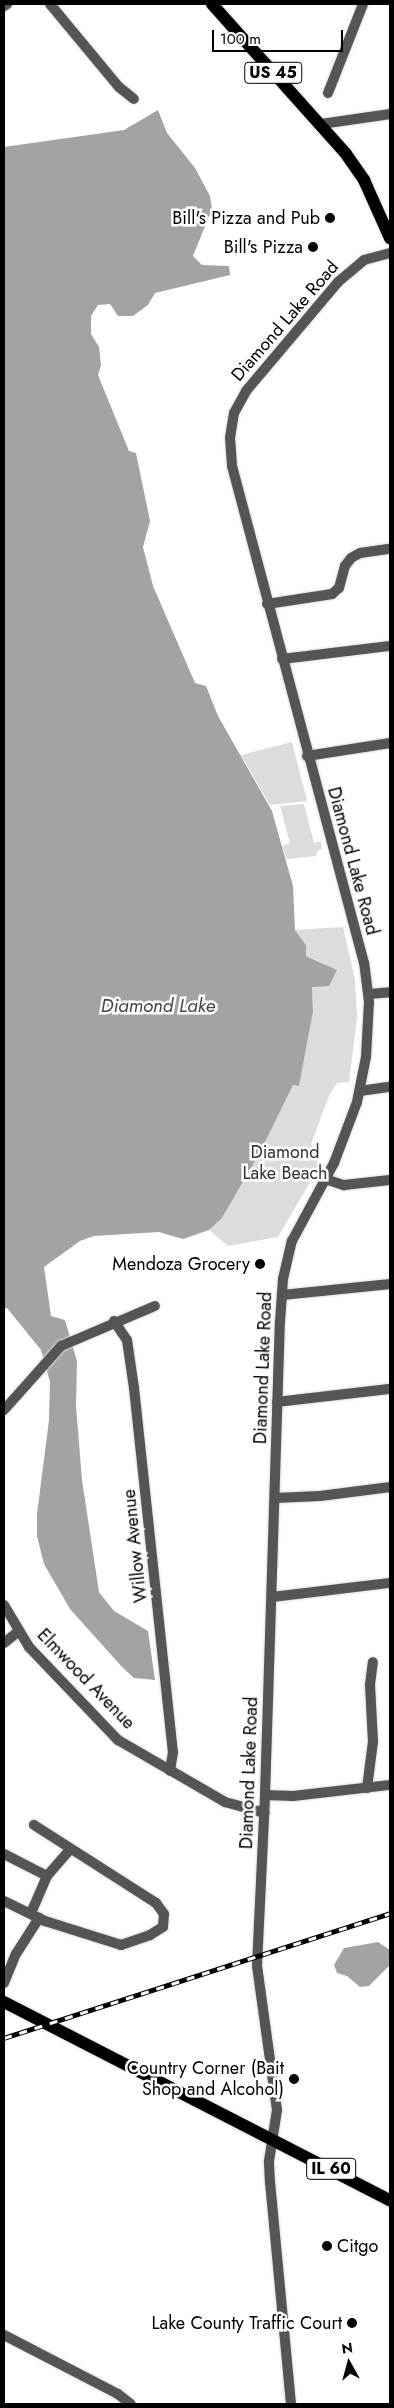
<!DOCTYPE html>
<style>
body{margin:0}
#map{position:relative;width:394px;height:2408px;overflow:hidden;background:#fff;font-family:Jost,sans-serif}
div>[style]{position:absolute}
.green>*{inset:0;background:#dcdcdc}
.water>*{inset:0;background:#a3a3a3}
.roads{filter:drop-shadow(0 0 1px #dbdbdb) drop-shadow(0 0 1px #dbdbdb)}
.minor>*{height:10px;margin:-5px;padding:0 5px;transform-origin:5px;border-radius:5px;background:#555}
.major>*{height:12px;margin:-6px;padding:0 6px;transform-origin:6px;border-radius:6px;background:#000}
.rail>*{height:4.5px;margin-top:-2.25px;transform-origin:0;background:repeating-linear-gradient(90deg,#fff 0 8px,#000 0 16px);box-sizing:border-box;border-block:1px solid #000}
.dots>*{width:14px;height:14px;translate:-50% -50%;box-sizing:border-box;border:2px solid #fff;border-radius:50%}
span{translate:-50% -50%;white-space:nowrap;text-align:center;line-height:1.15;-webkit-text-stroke:5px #fff;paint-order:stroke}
.shield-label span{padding:1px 4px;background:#fff;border:1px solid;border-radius:4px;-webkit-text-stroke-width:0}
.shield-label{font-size:16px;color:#000;font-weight:700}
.poi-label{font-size:18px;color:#000}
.right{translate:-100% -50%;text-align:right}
.left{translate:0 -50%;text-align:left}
.street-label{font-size:18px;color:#000}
.park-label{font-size:18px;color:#333}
.water-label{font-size:19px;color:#444;font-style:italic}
.frame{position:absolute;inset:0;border:5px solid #000;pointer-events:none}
.north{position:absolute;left:324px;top:2338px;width:50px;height:50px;-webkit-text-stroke:4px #fff;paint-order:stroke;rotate:353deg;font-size:14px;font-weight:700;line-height:20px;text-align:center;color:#000}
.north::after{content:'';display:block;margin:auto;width:18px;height:22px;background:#000;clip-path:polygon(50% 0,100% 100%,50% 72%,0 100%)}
.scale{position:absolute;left:212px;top:30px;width:131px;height:22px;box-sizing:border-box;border:2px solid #000;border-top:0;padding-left:6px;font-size:15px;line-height:18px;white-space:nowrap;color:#000;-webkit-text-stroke:4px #fff;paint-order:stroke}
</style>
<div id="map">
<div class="green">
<div style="clip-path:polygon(292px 742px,307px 801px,270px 805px,241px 755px)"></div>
<div style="clip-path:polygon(304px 804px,314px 843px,321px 841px,322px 849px,318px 850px,316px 856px,287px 859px,282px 846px,290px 843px,280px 806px)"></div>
<div style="clip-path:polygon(343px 927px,355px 980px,357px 1017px,349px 1082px,337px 1083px,329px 1096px,311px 1144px,320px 1165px,278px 1237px,228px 1246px,209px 1230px,222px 1218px,293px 1085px,299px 1086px,313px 1012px,312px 986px,325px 964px,306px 956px,306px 945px,295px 930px)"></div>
</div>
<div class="water">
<div style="clip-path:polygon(158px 110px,167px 133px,195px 168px,210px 196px,212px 209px,193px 256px,202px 265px,229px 266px,230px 275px,155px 293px,148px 305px,133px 316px,118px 316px,110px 304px,98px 305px,91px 316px,91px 334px,99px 347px,101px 365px,98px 375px,129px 451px,136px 453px,150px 521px,143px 547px,153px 586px,195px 683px,206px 686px,218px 716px,272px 811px,293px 886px,295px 930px,306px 945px,306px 956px,337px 970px,329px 986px,312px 987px,313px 1012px,299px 1086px,293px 1085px,260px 1152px,222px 1218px,209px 1230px,183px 1239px,159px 1232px,94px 1236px,80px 1241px,44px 1267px,51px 1316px,65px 1320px,77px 1361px,76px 1406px,82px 1480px,99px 1592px,114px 1611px,148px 1631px,155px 1680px,134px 1678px,122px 1667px,70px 1609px,44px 1564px,37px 1536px,37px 1514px,49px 1420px,50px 1382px,41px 1350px,7px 1308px,4px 1309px,4px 147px,124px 130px)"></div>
<div style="clip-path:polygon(378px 1942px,390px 1950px,390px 1965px,369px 1986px,360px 1987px,347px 1976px,337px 1973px,334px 1965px,344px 1948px)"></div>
</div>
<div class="roads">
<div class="minor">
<div style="left:50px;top:4px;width:108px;rotate:50.3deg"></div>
<div style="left:119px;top:87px;width:19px;rotate:39deg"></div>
<div style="left:4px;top:6px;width:4px;rotate:-34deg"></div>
<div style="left:328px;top:93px;width:96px;rotate:-68.5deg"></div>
<div style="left:321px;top:124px;width:70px;rotate:-8.2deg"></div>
<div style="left:267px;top:604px;width:66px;rotate:-8.7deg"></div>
<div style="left:332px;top:594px;width:9px;rotate:-41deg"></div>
<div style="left:339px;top:588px;width:23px;rotate:-75deg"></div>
<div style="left:345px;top:566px;width:10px;rotate:-53deg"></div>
<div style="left:351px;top:558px;width:10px;rotate:-29deg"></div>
<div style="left:360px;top:553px;width:30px;rotate:-8deg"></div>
<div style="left:282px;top:659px;width:109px;rotate:-6.9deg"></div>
<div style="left:307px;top:756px;width:84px;rotate:-8.9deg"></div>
<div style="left:369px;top:994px;width:21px;rotate:-5deg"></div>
<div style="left:360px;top:1091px;width:30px;rotate:-8deg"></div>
<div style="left:325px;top:1179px;width:20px;rotate:18deg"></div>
<div style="left:344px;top:1185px;width:46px;rotate:-6.2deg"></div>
<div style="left:282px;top:1295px;width:109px;rotate:-5.8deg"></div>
<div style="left:114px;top:1321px;width:23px;rotate:56deg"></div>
<div style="left:127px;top:1340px;width:49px;rotate:81.7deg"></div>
<div style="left:134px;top:1388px;width:366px;rotate:83.9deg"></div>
<div style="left:173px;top:1752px;width:19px;rotate:99deg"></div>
<div style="left:277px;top:1402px;width:114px;rotate:-6.6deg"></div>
<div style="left:4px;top:1410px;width:86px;rotate:-48.3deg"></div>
<div style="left:61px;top:1346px;width:102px;rotate:-23.1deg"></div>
<div style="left:275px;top:1498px;width:45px;rotate:-2.5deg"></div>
<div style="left:320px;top:1496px;width:71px;rotate:-7.3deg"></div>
<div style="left:272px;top:1597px;width:119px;rotate:-6.8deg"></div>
<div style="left:4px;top:1605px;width:49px;rotate:59.2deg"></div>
<div style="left:29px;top:1647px;width:129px;rotate:46.3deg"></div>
<div style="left:118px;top:1740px;width:124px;rotate:30.1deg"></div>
<div style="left:225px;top:1802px;width:41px;rotate:15.4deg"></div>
<div style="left:4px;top:1643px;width:19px;rotate:-39deg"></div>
<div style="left:367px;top:1788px;width:46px;rotate:-82.6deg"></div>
<div style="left:373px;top:1742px;width:57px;rotate:-93deg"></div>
<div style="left:370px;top:1685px;width:23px;rotate:-83deg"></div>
<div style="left:265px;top:1795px;width:28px;rotate:2deg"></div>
<div style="left:293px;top:1796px;width:98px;rotate:-6.5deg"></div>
<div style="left:4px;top:1854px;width:48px;rotate:27.1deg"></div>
<div style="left:47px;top:1876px;width:35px;rotate:-49deg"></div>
<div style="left:4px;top:1901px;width:46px;rotate:26deg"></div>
<div style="left:45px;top:1921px;width:80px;rotate:17.5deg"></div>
<div style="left:121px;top:1945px;width:31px;rotate:-19deg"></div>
<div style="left:150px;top:1935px;width:15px;rotate:-32deg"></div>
<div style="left:163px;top:1927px;width:13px;rotate:-86deg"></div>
<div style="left:164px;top:1914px;width:14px;rotate:-126deg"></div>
<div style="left:156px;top:1903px;width:145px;rotate:-147.4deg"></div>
<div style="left:31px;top:1913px;width:40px;rotate:-66.6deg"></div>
<div style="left:4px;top:1983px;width:31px;rotate:-68deg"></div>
<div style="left:16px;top:1954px;width:43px;rotate:-57.4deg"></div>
<div style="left:4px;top:2335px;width:128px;rotate:27.4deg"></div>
<div style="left:118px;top:2394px;width:16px;rotate:38deg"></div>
<div style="left:291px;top:2404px;width:222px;rotate:-95.4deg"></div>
<div style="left:270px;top:2183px;width:22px;rotate:-93deg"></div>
<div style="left:269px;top:2161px;width:52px;rotate:-81.1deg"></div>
<div style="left:277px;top:2110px;width:145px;rotate:-97.9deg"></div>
<div style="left:257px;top:1966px;width:171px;rotate:-87.3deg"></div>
<div style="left:265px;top:1795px;width:473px;rotate:-88.2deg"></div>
<div style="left:280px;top:1322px;width:43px;rotate:-86deg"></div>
<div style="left:283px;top:1279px;width:39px;rotate:-77deg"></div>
<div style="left:292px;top:1241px;width:89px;rotate:-61.7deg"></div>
<div style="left:334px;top:1163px;width:65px;rotate:-69.3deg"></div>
<div style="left:357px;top:1102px;width:46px;rotate:-78.7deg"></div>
<div style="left:366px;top:1057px;width:55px;rotate:-86.9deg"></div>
<div style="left:369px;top:1002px;width:39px;rotate:-97deg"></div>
<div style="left:364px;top:963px;width:514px;rotate:-104.87deg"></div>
<div style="left:232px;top:466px;width:28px;rotate:-94deg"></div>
<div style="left:230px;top:438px;width:25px;rotate:-81deg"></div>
<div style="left:234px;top:413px;width:25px;rotate:-61deg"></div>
<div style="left:246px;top:391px;width:143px;rotate:-49.8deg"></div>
<div style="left:338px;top:282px;width:34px;rotate:-40deg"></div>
<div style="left:364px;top:260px;width:27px;rotate:-15deg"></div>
</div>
<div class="major">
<div style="left:212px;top:4px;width:201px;rotate:48.2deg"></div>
<div style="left:346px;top:154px;width:32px;rotate:55deg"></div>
<div style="left:364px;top:180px;width:64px;rotate:65.9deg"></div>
<div style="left:4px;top:2002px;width:434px;rotate:27.2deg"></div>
</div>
</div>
<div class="rail">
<div style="left:4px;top:2038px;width:406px;rotate:-17.9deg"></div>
</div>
<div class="dots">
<div style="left:330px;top:218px;background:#000"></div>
<div style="left:313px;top:247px;background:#000"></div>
<div style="left:260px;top:1264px;background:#000"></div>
<div style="left:294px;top:2079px;background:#000"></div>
<div style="left:327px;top:2246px;background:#000"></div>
<div style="left:352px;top:2323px;background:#000"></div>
</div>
<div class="shield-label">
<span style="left:273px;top:73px">US 45</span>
<span style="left:331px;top:2169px">IL 60</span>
</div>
<div class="poi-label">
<span class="right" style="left:320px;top:218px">Bill's Pizza and Pub</span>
<span class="right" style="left:303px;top:247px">Bill's Pizza</span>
<span class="right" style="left:250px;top:1264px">Mendoza Grocery</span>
<span class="right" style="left:284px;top:2079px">Country Corner (Bait<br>Shop and Alcohol)</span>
<span class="left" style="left:337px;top:2246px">Citgo</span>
<span class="right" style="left:342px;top:2323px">Lake County Traffic Court</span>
</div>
<div class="street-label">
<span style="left:285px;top:321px;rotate:-49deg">Diamond Lake Road</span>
<span style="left:353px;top:861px;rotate:75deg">Diamond Lake Road</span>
<span style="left:263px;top:1368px;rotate:-88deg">Diamond Lake Road</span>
<span style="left:135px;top:1546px;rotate:-96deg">Willow Avenue</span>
<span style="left:86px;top:1679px;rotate:46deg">Elmwood Avenue</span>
<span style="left:249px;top:1773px;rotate:-88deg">Diamond Lake Road</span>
</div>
<div class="park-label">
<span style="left:285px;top:1163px">Diamond<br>Lake Beach</span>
</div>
<div class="water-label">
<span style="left:158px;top:1006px">Diamond Lake</span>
</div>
<div class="frame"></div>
<div class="north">N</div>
<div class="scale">100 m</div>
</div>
